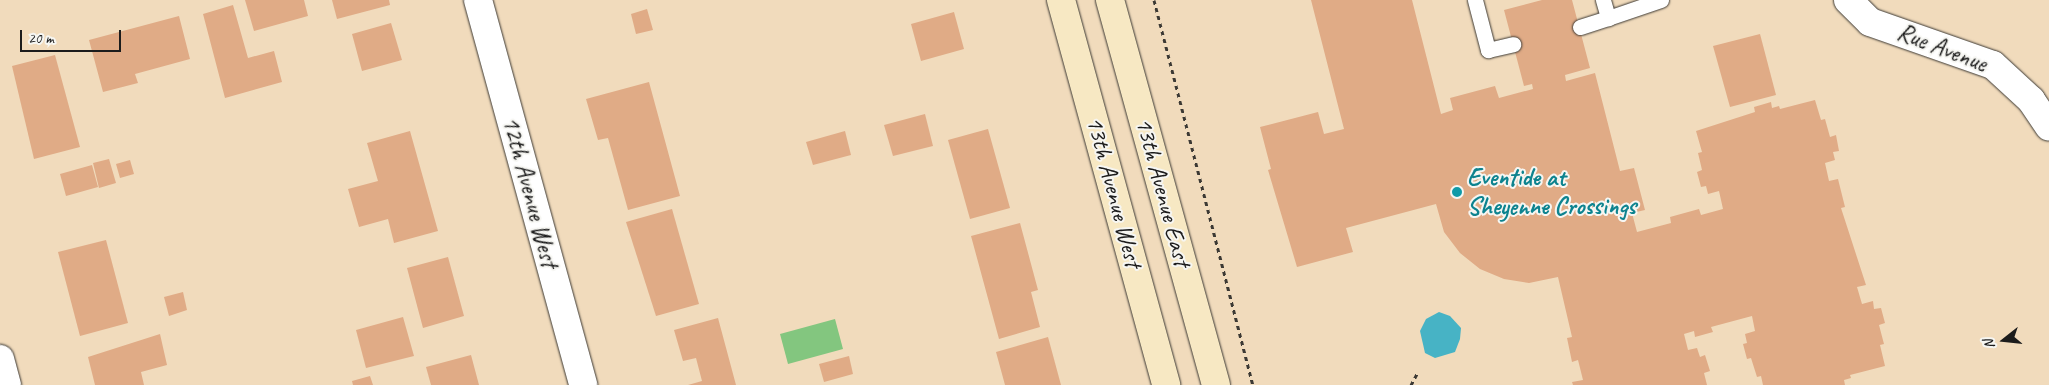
<!DOCTYPE html>
<style>
body{margin:0}
#map{position:relative;width:2049px;height:385px;overflow:hidden;background:#f1dbbc;font-family:Caveat,sans-serif}
div>[style]{position:absolute}
.green>*{inset:0;background:#83c67f}
.water>*{inset:0;background:#47b3c5}
.building>*{inset:0;background:#e0ab86}
.path>*{height:3px;margin-top:-1.5px;transform-origin:0;background:repeating-linear-gradient(90deg,#3c3934 0 4px,transparent 0 8px)}
.roads{filter:drop-shadow(0 0 1px #3c3934) drop-shadow(0 0 1px #3c3934)}
.service>*{height:15px;margin:-7.5px;padding:0 7.5px;transform-origin:7.5px;border-radius:7.5px;background:#fff}
.minor>*{height:28px;margin:-14px;padding:0 14px;transform-origin:14px;border-radius:14px;background:#fff}
.secondary>*{height:28px;margin:-14px;padding:0 14px;transform-origin:14px;border-radius:14px;background:#f7e8c3}
.dots>*{width:14px;height:14px;translate:-50% -50%;box-sizing:border-box;border:2px solid #f6f6f2;border-radius:50%}
span{translate:-50% -50%;white-space:nowrap;text-align:center;line-height:1.15;-webkit-text-stroke:4px #f6f6f2;paint-order:stroke}
.street-label{font-size:25px;color:#1c1c1c}
.culture-label{font-size:25px;color:#0d838f;font-weight:700}
.left{translate:0 -50%;text-align:left}
.north{position:absolute;left:1979px;top:315px;width:50px;height:50px;-webkit-text-stroke:4px #f6f6f2;paint-order:stroke;rotate:254deg;font-size:14px;font-weight:700;line-height:20px;text-align:center;color:#1c1c1c}
.north::after{content:'';display:block;margin:auto;width:18px;height:22px;background:#1c1c1c;clip-path:polygon(50% 0,100% 100%,50% 72%,0 100%)}
.scale{position:absolute;left:20px;top:30px;width:101px;height:22px;box-sizing:border-box;border:2px solid #1c1c1c;border-top:0;padding-left:6px;font-size:15px;line-height:18px;white-space:nowrap;color:#1c1c1c;-webkit-text-stroke:4px #f6f6f2;paint-order:stroke}
</style>
<div id="map">
<div class="green">
<div style="clip-path:polygon(835px 319px,843px 349px,788px 364px,780px 334px)"></div>
</div>
<div class="water">
<div style="clip-path:polygon(1439px 312px,1450px 316px,1461px 328px,1460px 339px,1455px 352px,1435px 358px,1425px 353px,1420px 331px,1426px 319px)"></div>
</div>
<div class="building">
<div style="clip-path:polygon(245px 0,304px 0,308px 16px,254px 31px)"></div>
<div style="clip-path:polygon(332px 0,389px 0,390px 5px,337px 19px)"></div>
<div style="clip-path:polygon(1311px 0,1412px 0,1441px 114px,1453px 110px,1450px 98px,1495px 86px,1499px 98px,1533px 89px,1532px 84px,1524px 86px,1504px 10px,1542px 0,1572px 0,1590px 68px,1565px 75px,1566px 81px,1595px 73px,1620px 171px,1634px 168px,1645px 210px,1632px 213px,1637px 232px,1671px 223px,1670px 217px,1699px 209px,1701px 215px,1723px 209px,1719px 191px,1708px 194px,1706px 186px,1701px 187px,1697px 172px,1702px 170px,1698px 153px,1702px 152px,1696px 131px,1755px 112px,1754px 107px,1771px 102px,1772px 108px,1779px 106px,1780px 109px,1815px 100px,1821px 120px,1825px 119px,1830px 137px,1836px 135px,1839px 151px,1833px 152px,1835px 160px,1825px 163px,1829px 181px,1838px 179px,1845px 207px,1841px 208px,1866px 285px,1857px 287px,1862px 304px,1873px 301px,1874px 309px,1881px 308px,1885px 323px,1879px 325px,1884px 344px,1880px 345px,1885px 366px,1850px 375px,1851px 378px,1844px 380px,1845px 385px,1763px 385px,1761px 376px,1757px 377px,1751px 358px,1747px 359px,1743px 344px,1747px 343px,1745px 334px,1755px 331px,1752px 316px,1711px 327px,1713px 332px,1695px 337px,1694px 331px,1684px 334px,1688px 350px,1697px 348px,1700px 357px,1705px 355px,1710px 371px,1704px 373px,1707px 385px,1573px 385px,1572px 382px,1583px 380px,1578px 360px,1572px 362px,1567px 338px,1572px 337px,1558px 277px,1529px 283px,1504px 279px,1480px 269px,1460px 253px,1444px 232px,1436px 204px,1346px 228px,1353px 252px,1297px 267px,1268px 170px,1271px 169px,1260px 127px,1318px 112px,1324px 134px,1344px 129px)"></div>
<div style="clip-path:polygon(233px 5px,248px 58px,274px 51px,282px 82px,225px 98px,203px 14px)"></div>
<div style="clip-path:polygon(647px 9px,653px 30px,636px 34px,631px 14px)"></div>
<div style="clip-path:polygon(954px 12px,964px 49px,921px 61px,911px 24px)"></div>
<div style="clip-path:polygon(179px 16px,190px 59px,135px 74px,138px 83px,103px 92px,89px 40px)"></div>
<div style="clip-path:polygon(391px 23px,402px 60px,362px 71px,352px 34px)"></div>
<div style="clip-path:polygon(1760px 34px,1776px 95px,1730px 107px,1713px 46px)"></div>
<div style="clip-path:polygon(55px 55px,80px 147px,34px 159px,12px 66px)"></div>
<div style="clip-path:polygon(649px 82px,680px 196px,628px 210px,608px 138px,598px 140px,586px 99px)"></div>
<div style="clip-path:polygon(925px 114px,933px 146px,893px 156px,884px 125px)"></div>
<div style="clip-path:polygon(988px 129px,1010px 208px,970px 219px,948px 140px)"></div>
<div style="clip-path:polygon(410px 131px,438px 231px,394px 243px,388px 219px,359px 227px,348px 189px,378px 181px,367px 143px)"></div>
<div style="clip-path:polygon(845px 131px,851px 155px,813px 165px,806px 142px)"></div>
<div style="clip-path:polygon(109px 159px,116px 183px,99px 188px,93px 163px)"></div>
<div style="clip-path:polygon(130px 160px,134px 174px,120px 178px,116px 164px)"></div>
<div style="clip-path:polygon(92px 165px,98px 187px,66px 196px,60px 174px)"></div>
<div style="clip-path:polygon(672px 209px,699px 304px,656px 316px,626px 222px)"></div>
<div style="clip-path:polygon(1020px 223px,1038px 290px,1031px 292px,1040px 327px,999px 339px,971px 236px)"></div>
<div style="clip-path:polygon(106px 240px,128px 323px,80px 336px,58px 252px)"></div>
<div style="clip-path:polygon(448px 257px,464px 316px,423px 328px,407px 268px)"></div>
<div style="clip-path:polygon(183px 292px,187px 310px,169px 316px,164px 297px)"></div>
<div style="clip-path:polygon(403px 317px,414px 356px,366px 368px,356px 330px)"></div>
<div style="clip-path:polygon(718px 318px,736px 385px,688px 385px,702px 381px,696px 358px,683px 361px,674px 330px)"></div>
<div style="clip-path:polygon(160px 334px,167px 365px,141px 372px,144px 385px,95px 385px,88px 357px)"></div>
<div style="clip-path:polygon(1048px 337px,1061px 385px,1005px 385px,996px 352px)"></div>
<div style="clip-path:polygon(471px 355px,479px 385px,431px 385px,426px 367px)"></div>
<div style="clip-path:polygon(849px 356px,853px 374px,824px 382px,819px 364px)"></div>
<div style="clip-path:polygon(370px 376px,373px 385px,353px 385px,352px 381px)"></div>
</div>
<div class="path">
<div style="left:1154px;top:0;width:398px;rotate:75.6deg"></div>
<div style="left:1411px;top:385px;width:15px;rotate:-62deg"></div>
</div>
<div class="roads">
<div class="service">
<div style="left:1475px;top:0;width:52px;rotate:75.4deg"></div>
<div style="left:1488px;top:50px;width:26px;rotate:-13deg"></div>
<div style="left:1603px;top:0;width:19px;rotate:74deg"></div>
<div style="left:1608px;top:18px;width:56px;rotate:-18.8deg"></div>
<div style="left:1580px;top:27px;width:29px;rotate:-18deg"></div>
</div>
<div class="minor">
<div style="left:478px;top:0;width:399px;rotate:74.7deg"></div>
<div style="left:1848px;top:0;width:31px;rotate:45deg"></div>
<div style="left:1870px;top:22px;width:130px;rotate:19.3deg"></div>
<div style="left:1993px;top:65px;width:52px;rotate:42.6deg"></div>
<div style="left:2031px;top:100px;width:32px;rotate:56deg"></div>
<div style="left:0;top:359px;width:27px;rotate:75deg"></div>
</div>
<div class="secondary">
<div style="left:1061px;top:0;width:399px;rotate:74.7deg"></div>
<div style="left:1110px;top:0;width:399px;rotate:74.6deg"></div>
</div>
</div>
<div class="dots">
<div style="left:1457px;top:192px;background:#0f9aa8"></div>
</div>
<div class="street-label">
<span style="left:1942px;top:48px;rotate:21deg">Rue Avenue</span>
<span style="left:530px;top:192px;rotate:75deg">12th Avenue West</span>
<span style="left:1114px;top:192px;rotate:75deg">13th Avenue West</span>
<span style="left:1163px;top:192px;rotate:75deg">13th Avenue East</span>
</div>
<div class="culture-label">
<span class="left" style="left:1467px;top:192px">Eventide at<br>Sheyenne Crossings</span>
</div>
<div class="north">N</div>
<div class="scale">20 m</div>
</div>
